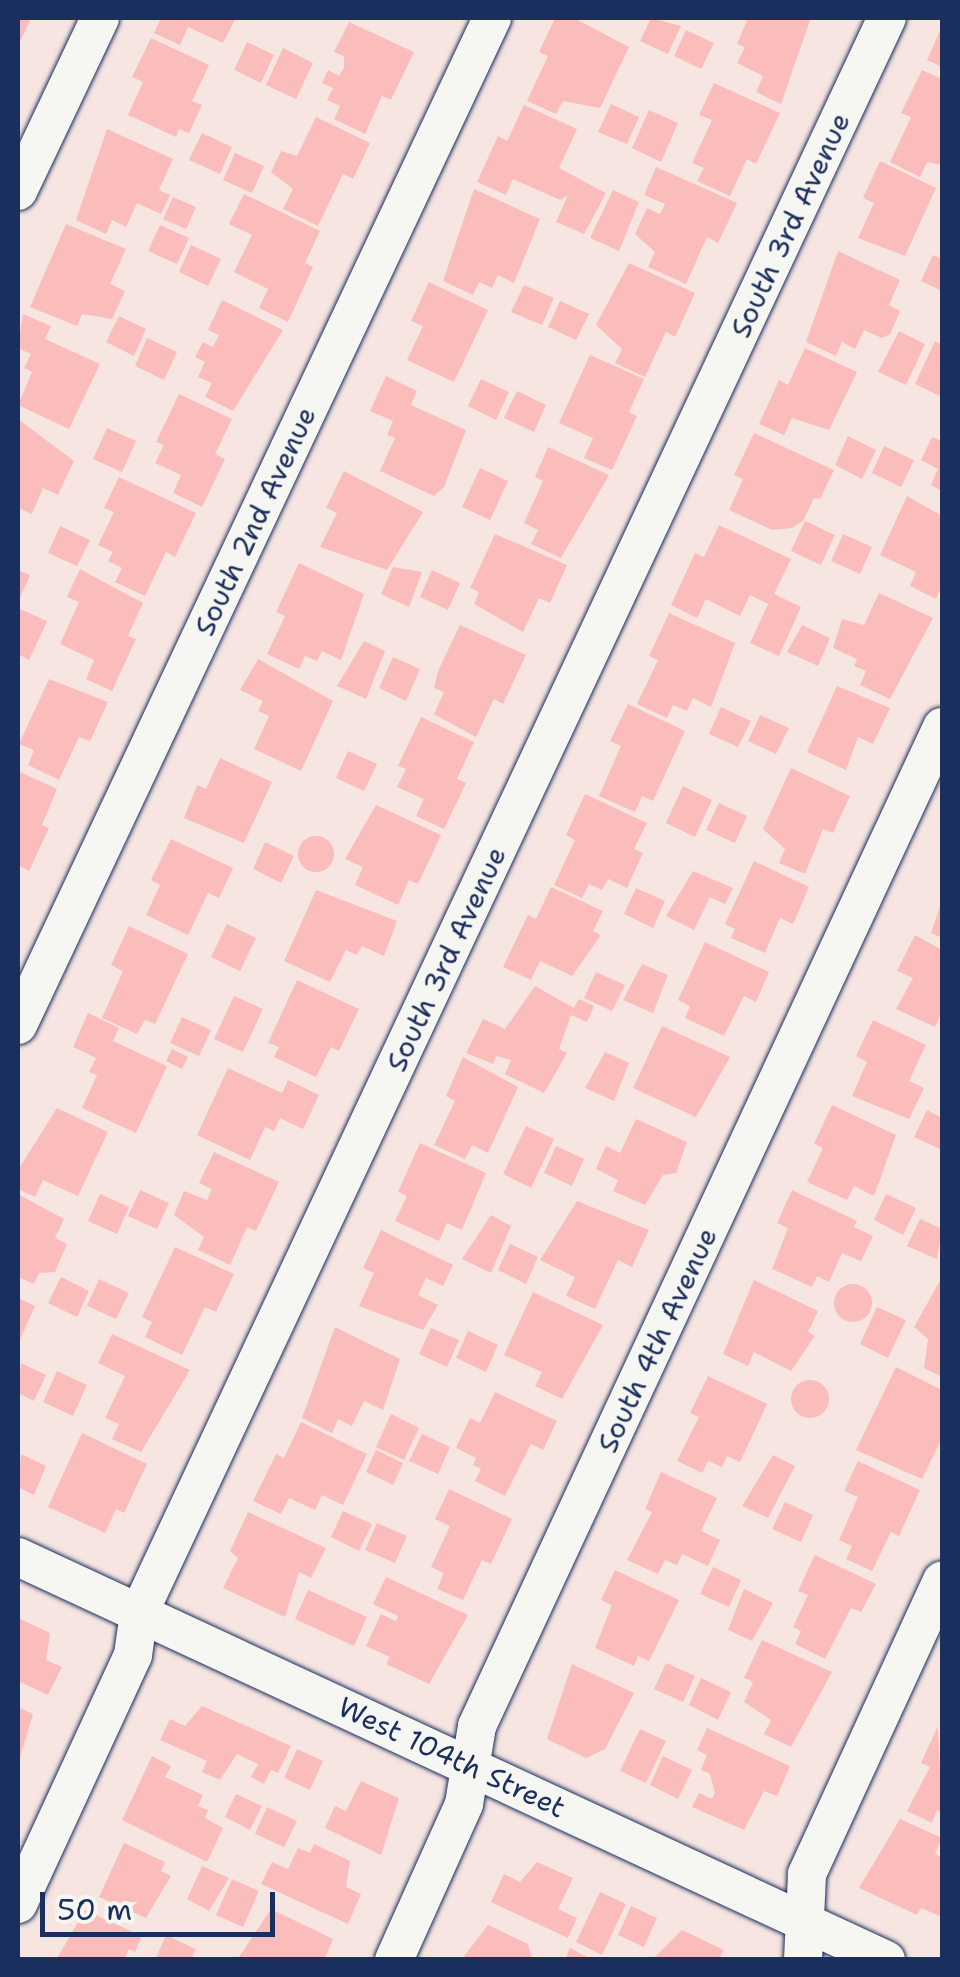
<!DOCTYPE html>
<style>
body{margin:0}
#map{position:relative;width:960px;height:1977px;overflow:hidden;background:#f7e5e2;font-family:"Shantell Sans",sans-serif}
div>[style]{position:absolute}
.building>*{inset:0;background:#fabdbb}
.round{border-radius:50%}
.roads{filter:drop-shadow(0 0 2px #1b2f5e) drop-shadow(0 0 2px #1b2f5e)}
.minor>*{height:38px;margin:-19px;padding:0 19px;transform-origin:19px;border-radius:19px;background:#f6f6f2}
span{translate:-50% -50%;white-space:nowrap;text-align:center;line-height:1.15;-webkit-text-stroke:8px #f6f6f2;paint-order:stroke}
.street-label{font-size:28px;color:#1b2f5e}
.frame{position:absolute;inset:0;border:20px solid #1b2f5e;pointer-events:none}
.scale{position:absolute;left:40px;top:1892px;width:235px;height:45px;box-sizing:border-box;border:5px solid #1b2f5e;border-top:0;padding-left:12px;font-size:30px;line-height:35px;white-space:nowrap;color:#1b2f5e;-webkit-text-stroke:8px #f6f6f2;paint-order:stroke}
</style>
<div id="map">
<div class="building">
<div style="clip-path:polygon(18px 18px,31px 18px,18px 46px)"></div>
<div style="clip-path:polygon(161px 18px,236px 18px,223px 43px,188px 27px,180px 45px,154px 33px)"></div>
<div style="clip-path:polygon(555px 18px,574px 18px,629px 47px,600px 108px,563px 101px,556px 114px,527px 101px,548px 56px,539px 52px)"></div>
<div style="clip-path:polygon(651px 18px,681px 26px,668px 54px,640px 41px)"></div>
<div style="clip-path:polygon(748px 18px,810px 20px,781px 104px,756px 92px,763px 76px,737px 63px,745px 47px,737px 44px)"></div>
<div style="clip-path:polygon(349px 22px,414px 52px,391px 100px,382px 96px,365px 134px,334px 119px,340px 106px,327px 100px,333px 88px,322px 83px,328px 70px,339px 76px,344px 68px,344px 56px,334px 52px)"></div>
<div style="clip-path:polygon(942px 26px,942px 67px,927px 60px)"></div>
<div style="clip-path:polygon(686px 30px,714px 43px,701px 69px,674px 56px)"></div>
<div style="clip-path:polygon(151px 38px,209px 65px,192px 101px,202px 105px,189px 133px,179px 129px,176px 137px,128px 115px,143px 82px,132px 77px)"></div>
<div style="clip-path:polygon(247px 42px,274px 55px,261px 83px,234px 70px)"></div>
<div style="clip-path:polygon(283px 48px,313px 63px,296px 99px,266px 85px)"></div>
<div style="clip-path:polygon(922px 70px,942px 79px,942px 165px,927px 162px,920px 177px,890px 162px,911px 117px,901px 113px)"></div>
<div style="clip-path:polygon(714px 83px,780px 113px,756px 164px,747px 159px,730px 196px,697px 181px,704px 168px,692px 163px,712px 120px,699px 115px)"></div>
<div style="clip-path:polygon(611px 104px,639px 117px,627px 144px,598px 132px)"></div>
<div style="clip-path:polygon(524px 105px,577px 129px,559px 168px,606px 193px,584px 234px,556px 222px,568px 195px,560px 200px,513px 179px,506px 195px,477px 182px,498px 136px,507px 141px)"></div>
<div style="clip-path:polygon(649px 110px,678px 123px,661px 162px,632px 148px)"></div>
<div style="clip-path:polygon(316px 117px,370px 143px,353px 179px,343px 174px,318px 226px,283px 209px,293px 189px,271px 172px,281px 151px,297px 156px)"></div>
<div style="clip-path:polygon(107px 129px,173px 159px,159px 190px,170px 195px,161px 214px,137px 203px,126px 227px,112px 220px,106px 234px,76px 220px)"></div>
<div style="clip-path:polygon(202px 133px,232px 147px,220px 174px,189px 160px)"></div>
<div style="clip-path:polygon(235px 153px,264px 166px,252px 193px,223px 180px)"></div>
<div style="clip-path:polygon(880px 161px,936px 188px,905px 256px,858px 238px,874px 203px,863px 198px)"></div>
<div style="clip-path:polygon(656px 167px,737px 203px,718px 243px,707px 237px,686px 284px,648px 267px,655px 252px,635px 234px,647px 208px,660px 214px,665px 204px,644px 195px)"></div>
<div style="clip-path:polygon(474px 189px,540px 219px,514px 283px,498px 275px,492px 288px,479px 282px,473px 295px,443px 281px)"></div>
<div style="clip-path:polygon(613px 190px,639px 202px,619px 251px,590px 238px)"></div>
<div style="clip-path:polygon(244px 194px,320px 231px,305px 263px,313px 267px,288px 322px,259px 308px,268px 289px,234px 272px,252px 235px,229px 224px)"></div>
<div style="clip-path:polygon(173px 197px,196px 207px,186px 229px,163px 219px)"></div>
<div style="clip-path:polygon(66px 224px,126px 249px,110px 284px,125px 291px,112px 319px,82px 314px,77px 326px,30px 307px)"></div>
<div style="clip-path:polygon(160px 225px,189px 238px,177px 264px,148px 251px)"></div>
<div style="clip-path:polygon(191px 245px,221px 259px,208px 286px,179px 272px)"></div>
<div style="clip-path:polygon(838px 251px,900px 280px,889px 305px,900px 311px,890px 334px,882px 338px,864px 330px,855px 349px,842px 342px,836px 356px,806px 342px)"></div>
<div style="clip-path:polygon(933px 255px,942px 259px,942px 291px,921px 281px)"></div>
<div style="clip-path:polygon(629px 263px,695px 293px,675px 337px,666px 332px,645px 377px,615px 363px,622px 349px,596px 325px)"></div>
<div style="clip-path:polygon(429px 282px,488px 310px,454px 382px,407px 360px,423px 326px,411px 321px)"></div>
<div style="clip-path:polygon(524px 285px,554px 298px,542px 325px,511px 312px)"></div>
<div style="clip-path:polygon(222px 300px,283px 330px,233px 411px,205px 397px,212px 383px,198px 377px,205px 362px,195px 357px,203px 342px,213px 347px,219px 335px,208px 330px)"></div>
<div style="clip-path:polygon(560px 301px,589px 314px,576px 340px,548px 327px)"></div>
<div style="clip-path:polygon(23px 314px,51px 326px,45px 339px,100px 364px,69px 429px,18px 405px,32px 372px,24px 368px,31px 354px,18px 348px)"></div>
<div style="clip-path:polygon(119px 316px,146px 329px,134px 356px,106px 342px)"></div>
<div style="clip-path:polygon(899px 331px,925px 344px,906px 385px,878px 372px)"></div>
<div style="clip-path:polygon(147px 338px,177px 352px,164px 380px,135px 366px)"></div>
<div style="clip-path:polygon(935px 341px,942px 344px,942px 397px,915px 384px)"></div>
<div style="clip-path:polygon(805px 348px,857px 372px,829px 430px,792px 418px,784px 435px,759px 424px,779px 380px,788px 385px)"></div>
<div style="clip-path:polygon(590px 355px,644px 379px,629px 412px,637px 416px,612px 470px,584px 458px,593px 438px,559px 423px)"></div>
<div style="clip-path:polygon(386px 376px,417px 391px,411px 405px,466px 430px,444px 487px,434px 496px,380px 471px,395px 438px,387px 435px,393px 421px,370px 411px)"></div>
<div style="clip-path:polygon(481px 379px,509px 392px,496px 420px,468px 406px)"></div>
<div style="clip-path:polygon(517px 391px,546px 405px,534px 432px,504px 418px)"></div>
<div style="clip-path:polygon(179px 394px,232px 419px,215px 454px,225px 459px,202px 507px,173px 493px,181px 475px,155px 463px,164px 445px,156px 442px)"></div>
<div style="clip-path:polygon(18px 419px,74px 461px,58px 495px,43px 488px,32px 514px,18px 508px)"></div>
<div style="clip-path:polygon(107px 428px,136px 441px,122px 472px,93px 459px)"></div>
<div style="clip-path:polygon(754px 433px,834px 470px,820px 499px,814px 498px,803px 521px,792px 528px,772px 530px,729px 510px,743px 479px,734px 475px)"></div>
<div style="clip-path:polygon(848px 436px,876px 450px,862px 479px,835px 465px)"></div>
<div style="clip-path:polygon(932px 437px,942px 441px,942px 491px,931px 485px,938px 469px,921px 460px)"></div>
<div style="clip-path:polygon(884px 446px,914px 460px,901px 487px,872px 473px)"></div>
<div style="clip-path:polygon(548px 447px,609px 475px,561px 558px,531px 544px,538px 530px,524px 523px,543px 481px,535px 477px)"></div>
<div style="clip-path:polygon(480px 468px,508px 481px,490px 520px,462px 507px)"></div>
<div style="clip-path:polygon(344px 471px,423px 512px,387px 570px,320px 547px,337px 513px,326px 508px)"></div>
<div style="clip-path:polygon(119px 477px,196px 513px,175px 557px,166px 552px,145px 596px,115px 582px,122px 568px,108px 561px,113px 552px,98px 545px,114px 512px,104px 508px)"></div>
<div style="clip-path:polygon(907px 496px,942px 516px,942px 585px,936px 599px,910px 586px,916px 572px,880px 555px)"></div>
<div style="clip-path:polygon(805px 521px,835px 535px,821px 565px,791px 551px)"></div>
<div style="clip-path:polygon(719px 525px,791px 559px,774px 594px,801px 607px,779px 656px,750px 643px,768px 604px,750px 595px,740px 616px,706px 599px,697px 618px,671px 605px,695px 553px,704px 557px)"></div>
<div style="clip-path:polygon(60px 526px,90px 540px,77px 566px,48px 553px)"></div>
<div style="clip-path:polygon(495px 534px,567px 565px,550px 603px,539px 598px,523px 632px,474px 604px,479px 592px,470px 588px)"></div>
<div style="clip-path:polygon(843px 534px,872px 547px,860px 574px,831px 561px)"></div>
<div style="clip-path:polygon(299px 563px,364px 594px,341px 660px,322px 651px,317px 661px,305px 656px,299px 669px,267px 654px,285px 616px,276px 612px)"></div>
<div style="clip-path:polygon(393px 567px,422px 572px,409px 607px,381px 594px)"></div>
<div style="clip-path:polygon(80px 569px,143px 603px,128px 636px,136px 639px,112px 691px,86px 679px,94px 660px,60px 644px,79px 602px,67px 597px)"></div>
<div style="clip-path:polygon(18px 570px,30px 575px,18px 602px)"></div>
<div style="clip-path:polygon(432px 570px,460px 583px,448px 610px,420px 597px)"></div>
<div style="clip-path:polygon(879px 593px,933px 618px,890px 699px,860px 685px,866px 671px,854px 666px,857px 659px,833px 648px,842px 619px,864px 625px)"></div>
<div style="clip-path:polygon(18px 608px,47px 621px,29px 660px,18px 654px)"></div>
<div style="clip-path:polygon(669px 613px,735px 643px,711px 707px,693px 698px,687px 711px,673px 705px,667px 718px,637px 704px,658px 660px,649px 656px)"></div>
<div style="clip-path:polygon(460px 625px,526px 655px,503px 704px,494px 699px,476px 737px,434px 714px,444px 692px,434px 688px,438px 671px)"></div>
<div style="clip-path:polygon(802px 625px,830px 638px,818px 666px,787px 652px)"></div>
<div style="clip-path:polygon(364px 641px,385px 651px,366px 699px,337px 686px)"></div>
<div style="clip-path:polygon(393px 657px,420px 669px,406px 701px,379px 688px)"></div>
<div style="clip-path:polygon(258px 659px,333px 701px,301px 771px,254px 749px,269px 716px,258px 711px,263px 701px,240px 690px)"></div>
<div style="clip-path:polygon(49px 679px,108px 702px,90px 741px,79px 737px,59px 780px,28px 765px,34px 750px,19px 744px)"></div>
<div style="clip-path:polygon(837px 686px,890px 708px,873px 744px,858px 737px,846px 770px,807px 752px)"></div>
<div style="clip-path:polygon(628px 704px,685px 731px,653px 801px,642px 796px,635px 812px,599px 796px,621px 746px,610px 741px)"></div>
<div style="clip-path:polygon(721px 707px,751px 721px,738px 747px,709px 734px)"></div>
<div style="clip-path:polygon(760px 715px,789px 728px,776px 754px,748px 741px)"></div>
<div style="clip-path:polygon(421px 717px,474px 742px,457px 779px,466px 783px,444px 829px,416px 816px,424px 799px,397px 787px,406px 769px,398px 766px)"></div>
<div style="clip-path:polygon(348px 751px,377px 764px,364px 791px,336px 778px)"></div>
<div style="clip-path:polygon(220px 758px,272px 782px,244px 843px,184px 818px,197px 785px,206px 789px)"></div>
<div style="clip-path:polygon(791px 768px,850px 796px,833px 833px,823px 829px,805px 874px,779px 863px,785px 849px,763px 829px)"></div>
<div style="clip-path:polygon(18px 771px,57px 789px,42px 825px,49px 828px,29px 871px,18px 865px)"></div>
<div style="clip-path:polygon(683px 786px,712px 800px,695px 837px,666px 823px)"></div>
<div style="clip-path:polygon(585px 794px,647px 823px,634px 849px,643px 853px,627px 888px,608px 879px,602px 890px,589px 884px,582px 898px,554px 885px,575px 840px,566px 835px)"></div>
<div style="clip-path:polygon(719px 803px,747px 816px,735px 843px,706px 830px)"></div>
<div style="clip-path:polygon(376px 805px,441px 835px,418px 884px,409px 880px,398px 905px,355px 885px,363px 867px,345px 859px)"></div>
<div class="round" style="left:298px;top:836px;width:36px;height:36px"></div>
<div style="clip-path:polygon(171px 839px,233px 868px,219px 898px,208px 893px,188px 935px,146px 915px,160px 885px,151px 880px)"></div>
<div style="clip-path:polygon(265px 842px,294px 856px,281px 883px,253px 869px)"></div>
<div style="clip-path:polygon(754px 861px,809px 887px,793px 924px,780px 918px,765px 953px,731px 938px,735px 929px,725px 924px)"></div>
<div style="clip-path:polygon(693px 871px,733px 888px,725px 904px,710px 897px,694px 930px,666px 916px)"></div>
<div style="clip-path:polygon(551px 887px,603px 911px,593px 931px,601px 935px,572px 976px,540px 961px,531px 980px,503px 967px,528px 915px,536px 919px)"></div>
<div style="clip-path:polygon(636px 888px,665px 901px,653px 928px,624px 914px)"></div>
<div style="clip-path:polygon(316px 890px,397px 921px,384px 956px,362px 946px,357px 955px,346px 950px,330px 982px,284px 961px)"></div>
<div style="clip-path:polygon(942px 900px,942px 938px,931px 933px)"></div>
<div style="clip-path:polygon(227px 924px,256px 938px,240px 971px,211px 957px)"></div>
<div style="clip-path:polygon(129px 926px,188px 954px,155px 1024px,145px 1020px,137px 1034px,102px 1018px,123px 971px,111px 965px)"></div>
<div style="clip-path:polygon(915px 935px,942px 950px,942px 1011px,935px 1027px,896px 1009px,913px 978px,897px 971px)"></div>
<div style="clip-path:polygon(705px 942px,769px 972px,756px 1002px,744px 996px,724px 1036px,685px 1018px,690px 1006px,678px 1000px)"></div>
<div style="clip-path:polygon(642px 964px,668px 975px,653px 1013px,623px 1000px)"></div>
<div style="clip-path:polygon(596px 972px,625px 985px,612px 1011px,584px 998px)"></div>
<div style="clip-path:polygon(297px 980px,359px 1009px,339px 1051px,331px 1047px,316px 1077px,274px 1057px,279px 1047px,268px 1043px)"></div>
<div style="clip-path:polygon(535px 986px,574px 1008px,579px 999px,594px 1006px,587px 1022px,571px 1015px,559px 1049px,567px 1053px,544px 1093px,505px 1074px,511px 1060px,496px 1056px,493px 1064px,466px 1053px,483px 1019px,505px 1029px)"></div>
<div style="clip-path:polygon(234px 996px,263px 1009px,243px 1052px,214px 1039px)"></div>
<div style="clip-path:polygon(88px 1013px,119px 1028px,113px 1041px,167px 1066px,136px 1133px,82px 1108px,97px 1075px,89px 1072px,96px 1058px,73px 1047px)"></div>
<div style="clip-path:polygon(182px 1017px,211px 1030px,199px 1056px,170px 1043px)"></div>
<div style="clip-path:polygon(873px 1020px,926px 1045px,909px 1081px,924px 1088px,909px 1119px,852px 1096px,867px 1062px,856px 1056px)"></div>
<div style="clip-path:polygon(662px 1026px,730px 1057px,696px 1117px,633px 1088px)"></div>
<div style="clip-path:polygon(172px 1049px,188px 1057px,182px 1069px,166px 1061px)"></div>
<div style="clip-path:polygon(605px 1052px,629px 1063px,614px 1101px,585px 1088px)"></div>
<div style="clip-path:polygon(463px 1057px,518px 1087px,488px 1153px,472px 1145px,465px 1159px,434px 1145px,455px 1101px,446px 1096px)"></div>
<div style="clip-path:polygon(228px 1068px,282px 1093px,288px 1080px,319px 1095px,303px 1129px,280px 1118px,274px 1131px,265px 1127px,250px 1160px,197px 1135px)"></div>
<div style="clip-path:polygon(832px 1105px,896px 1135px,874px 1196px,854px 1186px,847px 1200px,807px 1182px,823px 1148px,814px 1144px)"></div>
<div style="clip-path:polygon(57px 1108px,108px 1132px,78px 1196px,43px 1180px,35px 1197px,18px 1189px,18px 1170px)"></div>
<div style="clip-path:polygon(927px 1110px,942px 1118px,942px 1150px,914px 1137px)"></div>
<div style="clip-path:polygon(636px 1119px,687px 1142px,676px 1173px,663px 1175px,645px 1205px,613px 1191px,618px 1180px,596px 1169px,606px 1146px,620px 1153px)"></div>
<div style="clip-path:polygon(526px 1126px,554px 1139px,531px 1188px,503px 1174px)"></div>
<div style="clip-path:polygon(420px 1143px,486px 1173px,462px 1230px,447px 1223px,439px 1241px,395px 1221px,407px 1196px,398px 1192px)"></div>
<div style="clip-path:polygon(556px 1146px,584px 1159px,572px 1186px,544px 1173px)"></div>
<div style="clip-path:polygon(214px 1152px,279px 1182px,256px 1231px,247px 1227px,230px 1265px,198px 1250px,204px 1237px,174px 1215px,184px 1191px,207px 1200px,212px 1189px,199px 1183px)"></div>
<div style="clip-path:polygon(140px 1190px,169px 1203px,157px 1229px,128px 1216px)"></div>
<div style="clip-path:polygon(792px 1190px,857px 1221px,854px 1227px,873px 1236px,861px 1261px,842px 1253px,829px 1282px,817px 1276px,812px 1287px,772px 1269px,788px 1228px,777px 1223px)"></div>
<div style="clip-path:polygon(18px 1194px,64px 1219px,55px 1238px,67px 1244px,55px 1272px,39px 1273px,34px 1284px,18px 1277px)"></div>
<div style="clip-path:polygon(100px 1194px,129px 1207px,117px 1234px,88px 1221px)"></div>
<div style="clip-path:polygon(886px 1194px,916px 1208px,903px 1235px,874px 1220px)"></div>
<div style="clip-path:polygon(577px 1201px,649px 1230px,632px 1267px,618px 1260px,595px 1309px,566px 1296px,575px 1277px,540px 1260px)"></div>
<div style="clip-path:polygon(491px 1215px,511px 1226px,491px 1273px,462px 1259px)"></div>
<div style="clip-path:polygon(920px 1219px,942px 1229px,937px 1259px,907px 1246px)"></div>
<div style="clip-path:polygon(381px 1230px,453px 1265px,443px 1286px,426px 1278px,418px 1295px,438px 1305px,423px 1330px,359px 1306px,374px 1273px,363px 1268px)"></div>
<div style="clip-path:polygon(510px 1244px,538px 1257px,526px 1284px,498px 1270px)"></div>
<div style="clip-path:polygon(175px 1247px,234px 1274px,216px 1312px,205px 1307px,182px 1355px,145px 1337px,152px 1322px,142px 1317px)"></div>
<div style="clip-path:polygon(61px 1277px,89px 1291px,77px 1317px,48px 1303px)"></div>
<div style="clip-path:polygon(942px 1277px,942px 1377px,924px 1368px,928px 1339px,914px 1327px)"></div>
<div style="clip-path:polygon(99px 1279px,129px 1293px,116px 1319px,87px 1306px)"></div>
<div style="clip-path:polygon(754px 1280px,818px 1311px,808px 1332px,815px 1336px,791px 1371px,754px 1352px,748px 1366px,723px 1354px)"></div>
<div class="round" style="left:834px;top:1284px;width:38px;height:38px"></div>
<div style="clip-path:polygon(533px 1292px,603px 1325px,562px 1399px,535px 1386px,542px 1372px,504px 1355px)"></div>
<div style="clip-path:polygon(18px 1298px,35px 1306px,18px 1344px)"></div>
<div style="clip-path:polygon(877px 1307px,906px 1320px,888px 1358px,860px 1344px)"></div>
<div style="clip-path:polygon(335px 1327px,400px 1359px,383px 1410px,364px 1401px,352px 1426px,338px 1419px,332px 1433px,302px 1418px)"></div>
<div style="clip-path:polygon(431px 1328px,459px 1340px,447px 1367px,419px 1354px)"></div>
<div style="clip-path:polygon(468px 1331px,498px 1345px,486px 1372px,456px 1358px)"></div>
<div style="clip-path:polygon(112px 1334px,190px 1370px,141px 1452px,112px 1439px,119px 1424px,105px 1418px,125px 1376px,98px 1363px)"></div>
<div style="clip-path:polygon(21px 1363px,46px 1375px,34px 1401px,18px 1393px)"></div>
<div style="clip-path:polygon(896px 1367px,942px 1390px,942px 1438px,922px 1479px,856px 1450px)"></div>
<div style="clip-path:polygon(57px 1371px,87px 1385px,73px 1416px,43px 1402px)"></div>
<div style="clip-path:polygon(708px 1376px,767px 1404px,740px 1462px,727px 1456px,722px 1467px,708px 1461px,702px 1473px,677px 1461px,699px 1417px,690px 1413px)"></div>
<div class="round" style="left:791px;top:1380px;width:38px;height:38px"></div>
<div style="clip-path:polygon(495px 1392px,557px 1421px,543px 1450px,531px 1444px,505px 1496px,475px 1481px,481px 1469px,473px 1465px,476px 1458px,456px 1448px,470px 1418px,480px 1423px)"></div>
<div style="clip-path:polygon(391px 1414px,419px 1428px,404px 1460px,376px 1447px)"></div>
<div style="clip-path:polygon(301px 1422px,367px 1454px,343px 1505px,322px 1495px,315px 1510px,289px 1498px,281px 1514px,253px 1501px,276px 1454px,284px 1458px)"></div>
<div style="clip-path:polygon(82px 1433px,147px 1464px,124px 1513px,116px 1509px,105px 1533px,48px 1507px)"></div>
<div style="clip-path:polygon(422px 1434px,450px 1447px,438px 1474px,409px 1461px)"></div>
<div style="clip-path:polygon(376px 1450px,403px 1463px,393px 1485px,366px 1472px)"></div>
<div style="clip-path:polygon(21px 1454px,46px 1466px,34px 1495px,18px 1487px)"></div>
<div style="clip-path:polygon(773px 1455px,795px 1466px,768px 1518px,742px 1506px)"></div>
<div style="clip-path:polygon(858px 1461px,920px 1490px,899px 1536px,891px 1532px,872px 1571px,846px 1559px,852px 1546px,839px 1540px,858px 1497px,844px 1491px)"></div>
<div style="clip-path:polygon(661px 1472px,717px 1498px,701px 1531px,720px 1540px,708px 1566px,682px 1554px,677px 1565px,665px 1560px,658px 1574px,627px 1560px,652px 1512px,645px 1509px)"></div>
<div style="clip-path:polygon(449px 1489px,512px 1519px,491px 1564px,482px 1560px,463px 1600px,437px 1589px,444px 1573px,431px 1567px,450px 1526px,435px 1519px)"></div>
<div style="clip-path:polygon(785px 1502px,813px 1515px,801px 1542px,772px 1529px)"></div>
<div style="clip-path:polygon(343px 1511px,372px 1524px,359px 1551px,331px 1537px)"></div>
<div style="clip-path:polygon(248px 1512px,326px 1548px,311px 1578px,299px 1572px,285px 1617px,223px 1588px,238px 1558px,230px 1551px)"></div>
<div style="clip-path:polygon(377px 1523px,407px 1536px,395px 1563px,365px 1550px)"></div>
<div style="clip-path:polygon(815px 1555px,876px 1584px,861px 1612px,851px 1608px,825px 1659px,795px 1644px,801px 1631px,793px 1627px,808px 1595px,798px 1591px)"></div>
<div style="clip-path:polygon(713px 1567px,741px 1580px,729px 1607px,700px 1594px)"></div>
<div style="clip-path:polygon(615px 1570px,679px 1600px,649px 1661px,638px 1656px,634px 1666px,595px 1648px,612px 1605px,601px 1600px)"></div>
<div style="clip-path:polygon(386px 1577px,468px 1615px,429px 1684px,386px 1664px,390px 1657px,366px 1646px,381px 1614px,396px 1621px,398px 1616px,373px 1604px)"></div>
<div style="clip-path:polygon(744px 1589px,773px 1603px,752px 1641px,728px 1630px)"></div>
<div style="clip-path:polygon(308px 1590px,367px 1617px,354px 1646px,295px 1619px)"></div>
<div style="clip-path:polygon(18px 1618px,50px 1633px,46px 1660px,62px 1667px,48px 1695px,18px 1681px)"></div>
<div style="clip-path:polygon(762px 1640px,832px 1672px,791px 1747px,764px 1734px,771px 1720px,744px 1702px,753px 1682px,744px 1678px)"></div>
<div style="clip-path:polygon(666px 1663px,695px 1676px,683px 1702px,654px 1689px)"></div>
<div style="clip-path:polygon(572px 1664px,634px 1693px,605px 1749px,586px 1758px,547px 1739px)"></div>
<div style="clip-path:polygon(701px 1678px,731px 1692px,718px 1720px,689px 1705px)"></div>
<div style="clip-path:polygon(202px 1706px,291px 1746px,278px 1773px,271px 1770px,264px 1784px,251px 1777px,258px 1764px,237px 1754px,220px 1780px,202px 1772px,207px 1761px,160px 1740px,170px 1719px,185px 1726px)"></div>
<div style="clip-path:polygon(18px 1707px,33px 1714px,18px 1764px)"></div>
<div style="clip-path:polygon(938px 1726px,942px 1813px,937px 1810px,932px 1823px,907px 1811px,930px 1767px,921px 1763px)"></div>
<div style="clip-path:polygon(707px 1728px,790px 1766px,777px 1796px,764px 1791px,744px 1830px,692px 1807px,699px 1793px,712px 1799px,715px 1793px,710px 1774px,701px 1770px,707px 1755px,697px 1750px)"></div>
<div style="clip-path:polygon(640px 1729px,666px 1741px,646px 1783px,620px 1771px)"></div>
<div style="clip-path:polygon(297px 1749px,323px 1761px,310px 1790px,284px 1778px)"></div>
<div style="clip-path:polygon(152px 1756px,171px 1766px,165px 1777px,203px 1795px,198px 1806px,208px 1810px,205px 1818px,223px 1828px,207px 1862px,122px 1820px)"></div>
<div style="clip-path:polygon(663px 1756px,692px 1770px,678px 1799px,650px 1785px)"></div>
<div style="clip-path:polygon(361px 1781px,399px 1798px,381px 1855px,325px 1828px,335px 1806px,346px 1811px)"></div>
<div style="clip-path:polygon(236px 1794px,262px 1806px,250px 1830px,225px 1817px)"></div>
<div style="clip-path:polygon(267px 1807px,297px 1821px,284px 1847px,255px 1834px)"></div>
<div style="clip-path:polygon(900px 1819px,942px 1838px,935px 1854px,942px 1857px,942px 1917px,921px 1908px,917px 1915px,859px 1888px)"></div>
<div style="clip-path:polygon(124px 1843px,165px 1862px,161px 1871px,171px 1876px,146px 1918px,99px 1897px)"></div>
<div style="clip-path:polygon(314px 1844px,350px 1861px,346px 1887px,361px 1894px,348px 1924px,261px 1884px,272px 1862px,288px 1869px,298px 1848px,310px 1853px)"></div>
<div style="clip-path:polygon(537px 1862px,573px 1878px,558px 1909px,577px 1918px,568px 1938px,491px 1902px,504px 1874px,520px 1882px)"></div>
<div style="clip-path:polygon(202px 1866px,229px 1878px,209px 1911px,187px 1899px)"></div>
<div style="clip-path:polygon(232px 1879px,259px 1891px,243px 1927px,216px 1915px)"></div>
<div style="clip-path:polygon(600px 1892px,626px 1904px,602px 1955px,576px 1942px)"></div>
<div style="clip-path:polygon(631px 1906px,657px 1918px,644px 1947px,618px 1935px)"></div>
<div style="clip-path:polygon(271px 1909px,333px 1939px,324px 1960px,237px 1960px)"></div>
<div style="clip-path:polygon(85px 1910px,142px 1936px,135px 1952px,129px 1949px,124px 1960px,56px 1960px)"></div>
<div style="clip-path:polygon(488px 1925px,528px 1944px,532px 1960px,461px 1960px)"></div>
<div style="clip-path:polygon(682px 1930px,724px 1950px,719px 1960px,652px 1960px)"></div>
<div style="clip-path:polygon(166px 1935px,196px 1949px,191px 1960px,155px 1960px)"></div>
<div style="clip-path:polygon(570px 1948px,593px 1960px,565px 1960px)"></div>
</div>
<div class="roads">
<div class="minor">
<div style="left:18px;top:191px;width:191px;rotate:-64.6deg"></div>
<div style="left:18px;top:1025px;width:1113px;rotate:-64.79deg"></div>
<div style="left:18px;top:1557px;width:957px;rotate:24.9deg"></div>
<div style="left:18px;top:1904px;width:274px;rotate:-65.2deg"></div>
<div style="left:133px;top:1655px;width:42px;rotate:-81.9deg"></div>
<div style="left:139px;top:1613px;width:1762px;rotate:-64.88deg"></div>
<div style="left:394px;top:1960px;width:171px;rotate:-65.8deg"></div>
<div style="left:464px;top:1804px;width:79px;rotate:-80.5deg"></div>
<div style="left:477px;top:1726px;width:1102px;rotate:-65.04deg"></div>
<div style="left:803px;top:1960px;width:86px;rotate:-87.3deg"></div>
<div style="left:807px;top:1874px;width:323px;rotate:-65.3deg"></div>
</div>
</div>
<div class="street-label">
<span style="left:790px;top:225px;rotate:-65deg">South 3rd Avenue</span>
<span style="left:255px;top:521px;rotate:-65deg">South 2nd Avenue</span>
<span style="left:446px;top:959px;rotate:-65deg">South 3rd Avenue</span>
<span style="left:657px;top:1340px;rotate:-65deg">South 4th Avenue</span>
<span style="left:452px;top:1757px;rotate:25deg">West 104th Street</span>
</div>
<div class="frame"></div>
<div class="scale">50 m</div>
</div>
